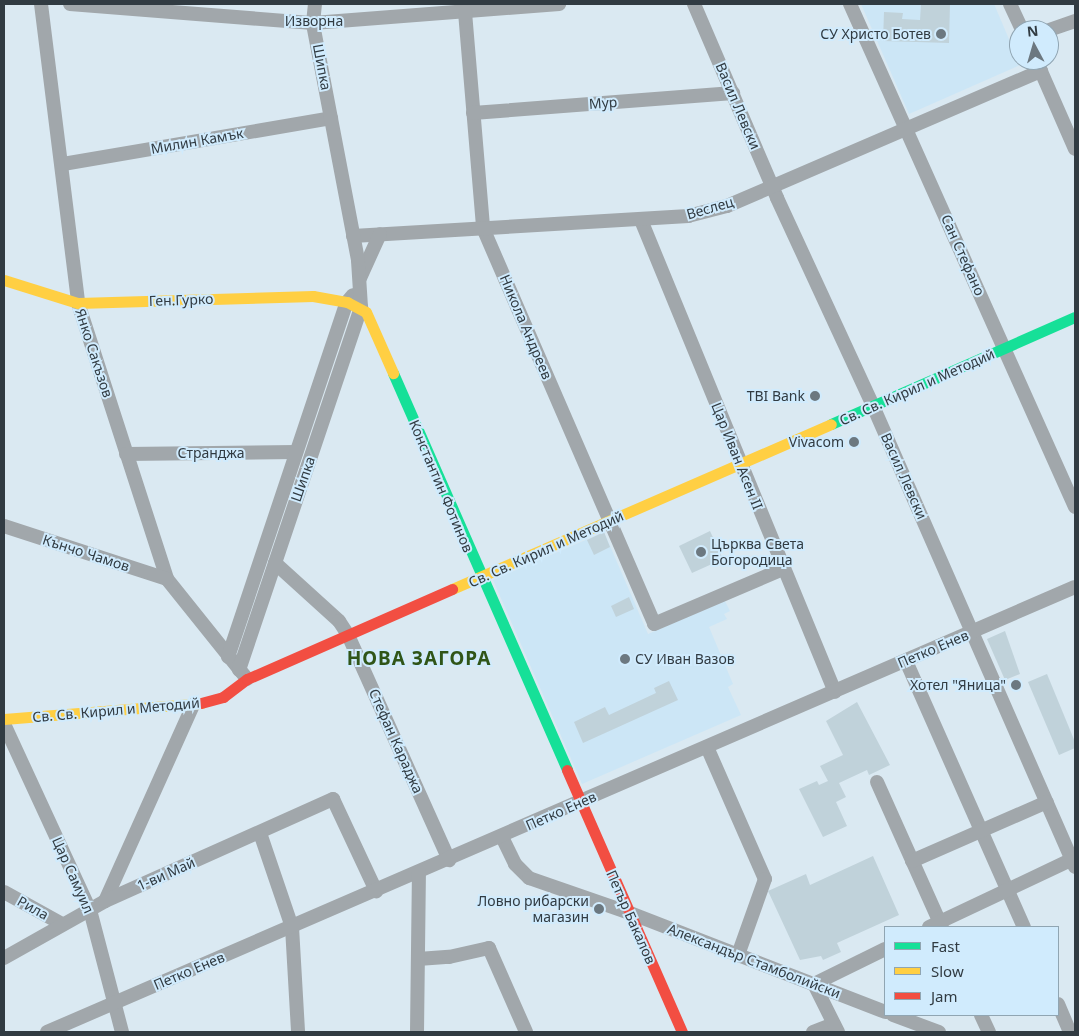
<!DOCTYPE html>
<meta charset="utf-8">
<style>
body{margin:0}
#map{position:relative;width:1079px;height:1036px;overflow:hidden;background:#dae9f2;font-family:"Noto Sans",sans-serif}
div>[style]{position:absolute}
.built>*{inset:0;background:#cce6f6}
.building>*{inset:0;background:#c0d2da}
.street>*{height:14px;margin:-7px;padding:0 7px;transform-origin:7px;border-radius:7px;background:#a1a7ab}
.fast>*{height:11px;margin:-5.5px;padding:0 5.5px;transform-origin:5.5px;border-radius:5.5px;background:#16e098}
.slow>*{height:11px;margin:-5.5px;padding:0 5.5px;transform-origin:5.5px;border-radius:5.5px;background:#ffcf43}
.jam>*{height:11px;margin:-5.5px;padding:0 5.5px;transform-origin:5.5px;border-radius:5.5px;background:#f24e42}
.dots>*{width:14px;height:14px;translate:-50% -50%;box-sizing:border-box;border:2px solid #d0ebfd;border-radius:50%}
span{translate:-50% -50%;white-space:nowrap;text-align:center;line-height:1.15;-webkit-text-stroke:4px #d0ebfd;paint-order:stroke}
.street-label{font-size:14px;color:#313b42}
.poi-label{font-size:14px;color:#313b42}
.right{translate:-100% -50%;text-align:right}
.left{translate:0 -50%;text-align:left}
.district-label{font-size:19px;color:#305518;font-weight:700;letter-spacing:1px}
.frame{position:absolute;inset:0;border:5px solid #313b42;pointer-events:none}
.legend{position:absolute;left:884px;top:926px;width:175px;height:90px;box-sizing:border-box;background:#d0ebfd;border:1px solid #90a5b2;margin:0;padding:6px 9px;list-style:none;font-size:15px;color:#313b42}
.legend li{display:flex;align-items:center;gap:10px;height:25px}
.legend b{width:25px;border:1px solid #90a5b2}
.north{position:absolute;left:1009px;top:20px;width:50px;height:50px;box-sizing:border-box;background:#d0ebfd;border:1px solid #90a5b2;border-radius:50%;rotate:354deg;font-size:14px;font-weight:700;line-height:20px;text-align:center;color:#313b42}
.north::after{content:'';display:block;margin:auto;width:18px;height:22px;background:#6c7880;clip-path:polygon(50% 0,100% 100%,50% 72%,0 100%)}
</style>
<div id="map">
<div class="built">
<div style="clip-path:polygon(861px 4px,994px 4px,1020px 65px,909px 114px)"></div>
<div style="clip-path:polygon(604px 532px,648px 634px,725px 601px,730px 611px,724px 614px,727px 619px,709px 627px,733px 684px,728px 687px,741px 715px,582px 784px,493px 580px)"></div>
</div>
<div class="building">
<div style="clip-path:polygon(921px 4px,950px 4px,949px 43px,883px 41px,884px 12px,903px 13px,902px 19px,920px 20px)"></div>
<div style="clip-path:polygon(710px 531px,723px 559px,692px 573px,679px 546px)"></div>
<div style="clip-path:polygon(604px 532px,610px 547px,594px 555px,587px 540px)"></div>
<div style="clip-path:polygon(629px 597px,634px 609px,616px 617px,611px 606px)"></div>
<div style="clip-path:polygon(1005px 631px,1020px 674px,1005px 680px,987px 639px)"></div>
<div style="clip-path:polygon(1047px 674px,1075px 742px,1075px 748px,1059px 755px,1028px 682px)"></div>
<div style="clip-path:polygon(669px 681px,678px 700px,583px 743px,574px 722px,605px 707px,609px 715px,656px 693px,654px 688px)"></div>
<div style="clip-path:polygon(857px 702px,890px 765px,869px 775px,867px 770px,839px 783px,846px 797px,836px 802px,847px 826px,823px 837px,799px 789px,817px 781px,819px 785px,828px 781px,820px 766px,843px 755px,826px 721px)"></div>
<div style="clip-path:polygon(873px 856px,899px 915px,837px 943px,841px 952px,823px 960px,821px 956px,800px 960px,768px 891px,806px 874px,810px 885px)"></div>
</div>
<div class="street">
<div style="left:41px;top:4px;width:301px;rotate:82.9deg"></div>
<div style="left:78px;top:303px;width:290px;rotate:72.1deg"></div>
<div style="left:167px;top:579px;width:128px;rotate:51.3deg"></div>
<div style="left:70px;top:4px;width:244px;rotate:4.5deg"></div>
<div style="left:313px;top:23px;width:247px;rotate:-4.4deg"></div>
<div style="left:694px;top:4px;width:211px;rotate:66.8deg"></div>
<div style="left:777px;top:198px;width:229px;rotate:65.2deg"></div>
<div style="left:873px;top:406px;width:503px;rotate:66.34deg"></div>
<div style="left:850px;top:4px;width:551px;rotate:65.9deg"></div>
<div style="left:1010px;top:4px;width:29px;rotate:65deg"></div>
<div style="left:465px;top:12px;width:217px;rotate:85.2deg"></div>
<div style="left:483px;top:228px;width:431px;rotate:66.6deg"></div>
<div style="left:654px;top:624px;width:140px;rotate:-23.1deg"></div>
<div style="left:1049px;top:30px;width:28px;rotate:-19deg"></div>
<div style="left:1036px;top:60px;width:97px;rotate:66.3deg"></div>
<div style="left:473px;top:113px;width:261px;rotate:-4.4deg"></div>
<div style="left:63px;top:164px;width:272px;rotate:-9.7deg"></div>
<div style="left:641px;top:220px;width:510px;rotate:67.66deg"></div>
<div style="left:353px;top:236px;width:336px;rotate:-3.4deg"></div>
<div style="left:688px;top:216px;width:40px;rotate:-14.4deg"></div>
<div style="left:727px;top:206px;width:342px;rotate:-23.3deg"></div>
<div style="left:360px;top:278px;width:48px;rotate:-65.6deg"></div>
<div style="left:126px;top:454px;width:170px;rotate:-0.7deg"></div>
<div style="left:4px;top:526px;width:171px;rotate:18deg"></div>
<div style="left:275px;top:563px;width:86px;rotate:42.2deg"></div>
<div style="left:339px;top:621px;width:17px;rotate:57deg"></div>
<div style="left:348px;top:635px;width:247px;rotate:65.8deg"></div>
<div style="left:228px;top:657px;width:374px;rotate:-71.5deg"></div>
<div style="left:347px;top:302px;width:9px;rotate:-49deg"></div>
<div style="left:906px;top:661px;width:291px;rotate:66.1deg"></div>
<div style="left:239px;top:670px;width:383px;rotate:-71.4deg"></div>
<div style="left:361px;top:307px;width:47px;rotate:-93.7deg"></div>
<div style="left:358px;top:260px;width:241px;rotate:-100.8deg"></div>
<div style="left:313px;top:23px;width:19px;rotate:-84deg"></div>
<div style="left:4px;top:724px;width:205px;rotate:65.2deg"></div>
<div style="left:90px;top:910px;width:126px;rotate:75.3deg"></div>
<div style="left:707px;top:747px;width:144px;rotate:66.3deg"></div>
<div style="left:765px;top:879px;width:81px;rotate:109.6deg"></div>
<div style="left:877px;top:782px;width:159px;rotate:65.9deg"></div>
<div style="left:260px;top:833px;width:99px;rotate:71.2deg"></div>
<div style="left:292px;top:927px;width:105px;rotate:86.7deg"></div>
<div style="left:502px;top:837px;width:30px;rotate:64deg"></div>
<div style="left:515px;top:864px;width:20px;rotate:45deg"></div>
<div style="left:529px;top:878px;width:107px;rotate:19.1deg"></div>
<div style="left:630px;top:913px;width:274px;rotate:21.2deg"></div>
<div style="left:912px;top:861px;width:147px;rotate:-23.6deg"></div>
<div style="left:4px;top:892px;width:66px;rotate:28.9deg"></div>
<div style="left:105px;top:901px;width:215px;rotate:-65.8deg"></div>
<div style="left:929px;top:927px;width:161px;rotate:-25.3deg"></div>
<div style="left:4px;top:958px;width:116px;rotate:-29.4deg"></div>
<div style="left:105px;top:901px;width:250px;rotate:-24.1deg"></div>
<div style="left:333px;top:799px;width:102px;rotate:64.9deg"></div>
<div style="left:418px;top:959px;width:31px;rotate:-4deg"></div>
<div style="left:449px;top:957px;width:41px;rotate:-12.7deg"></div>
<div style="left:489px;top:948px;width:92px;rotate:66.2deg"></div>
<div style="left:1058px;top:1004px;width:30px;rotate:67deg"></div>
<div style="left:893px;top:1015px;width:49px;rotate:20.3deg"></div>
<div style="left:981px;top:1015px;width:19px;rotate:65deg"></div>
<div style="left:47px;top:1032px;width:1120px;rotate:-23.41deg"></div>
<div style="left:417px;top:1032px;width:160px;rotate:-89.3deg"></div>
<div style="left:813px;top:1032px;width:22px;rotate:-21deg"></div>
<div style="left:838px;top:1032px;width:54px;rotate:-116.6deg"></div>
<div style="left:814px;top:984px;width:79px;rotate:-26.2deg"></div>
</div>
<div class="fast">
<div style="left:393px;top:373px;width:433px;rotate:66.3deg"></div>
<div style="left:831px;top:424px;width:266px;rotate:-23.7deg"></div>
</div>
<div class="slow">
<div style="left:4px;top:280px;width:77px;rotate:17.3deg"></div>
<div style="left:78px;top:303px;width:235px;rotate:-1.7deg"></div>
<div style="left:313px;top:296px;width:35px;rotate:10deg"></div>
<div style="left:347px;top:302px;width:21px;rotate:28deg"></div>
<div style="left:366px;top:312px;width:67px;rotate:66.1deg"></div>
<div style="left:452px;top:589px;width:413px;rotate:-23.5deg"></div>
<div style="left:4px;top:719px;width:198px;rotate:-4.6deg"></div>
</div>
<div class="jam">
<div style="left:201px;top:703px;width:23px;rotate:-15deg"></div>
<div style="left:223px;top:697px;width:30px;rotate:-37deg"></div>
<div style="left:247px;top:679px;width:224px;rotate:-23.7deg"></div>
<div style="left:567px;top:770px;width:286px;rotate:66.3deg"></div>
</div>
<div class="dots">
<div style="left:941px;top:34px;background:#6c7880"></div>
<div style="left:815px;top:396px;background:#6c7880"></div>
<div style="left:854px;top:442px;background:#6c7880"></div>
<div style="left:701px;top:552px;background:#6c7880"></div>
<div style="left:625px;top:659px;background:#6c7880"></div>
<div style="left:1016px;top:685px;background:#6c7880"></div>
<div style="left:599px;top:909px;background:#6c7880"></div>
</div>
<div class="street-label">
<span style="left:314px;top:21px">Изворна</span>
<span style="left:322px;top:67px;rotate:79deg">Шипка</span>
<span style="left:603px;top:103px;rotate:-4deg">Мур</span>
<span style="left:738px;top:106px;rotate:67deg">Васил Левски</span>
<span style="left:197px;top:141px;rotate:-10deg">Милин Камък</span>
<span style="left:710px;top:208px;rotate:-16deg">Веслец</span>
<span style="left:963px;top:255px;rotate:66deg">Сан Стефано</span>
<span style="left:181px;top:300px;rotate:-2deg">Ген.Гурко</span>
<span style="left:526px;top:327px;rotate:67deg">Никола Андреев</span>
<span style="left:94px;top:353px;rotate:72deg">Янко Сакъзов</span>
<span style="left:917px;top:387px;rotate:-24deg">Св. Св. Кирил и Методий</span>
<span style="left:211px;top:453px">Странджа</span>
<span style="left:737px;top:456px;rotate:68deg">Цар Иван Асен II</span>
<span style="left:904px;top:476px;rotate:66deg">Васил Левски</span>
<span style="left:303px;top:479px;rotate:-71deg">Шипка</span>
<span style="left:441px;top:486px;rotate:67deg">Константин Фотинов</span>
<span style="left:546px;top:549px;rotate:-24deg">Св. Св. Кирил и Методий</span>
<span style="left:86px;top:553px;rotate:18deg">Кънчо Чамов</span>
<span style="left:933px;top:649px;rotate:-23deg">Петко Енев</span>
<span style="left:116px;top:710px;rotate:-5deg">Св. Св. Кирил и Методий</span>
<span style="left:396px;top:741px;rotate:66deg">Стефан Караджа</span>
<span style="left:561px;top:811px;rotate:-24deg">Петко Енев</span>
<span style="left:166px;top:874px;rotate:-24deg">1-ви Май</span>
<span style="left:73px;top:875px;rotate:66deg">Цар Самуил</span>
<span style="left:33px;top:908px;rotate:29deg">Рила</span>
<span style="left:631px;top:917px;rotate:66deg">Петър Бакалов</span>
<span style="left:754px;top:961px;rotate:21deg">Александър Стамболийски</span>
<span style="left:189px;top:971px;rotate:-23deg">Петко Енев</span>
</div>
<div class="poi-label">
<span class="right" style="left:931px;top:34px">СУ Христо Ботев</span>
<span class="right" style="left:805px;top:396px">TBI Bank</span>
<span class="right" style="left:844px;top:442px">Vivacom</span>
<span class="left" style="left:711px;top:552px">Църква Света<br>Богородица</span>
<span class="left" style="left:635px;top:659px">СУ Иван Вазов</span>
<span class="right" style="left:1006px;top:685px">Хотел "Яница"</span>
<span class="right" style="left:589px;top:909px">Ловно рибарски<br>магазин</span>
</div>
<div class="district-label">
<span style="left:419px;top:659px">НОВА ЗАГОРА</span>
</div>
<div class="frame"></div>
<ul class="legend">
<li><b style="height:6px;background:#16e098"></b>Fast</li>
<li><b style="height:6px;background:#ffcf43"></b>Slow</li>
<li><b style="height:6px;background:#f24e42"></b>Jam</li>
</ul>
<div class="north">N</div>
</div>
